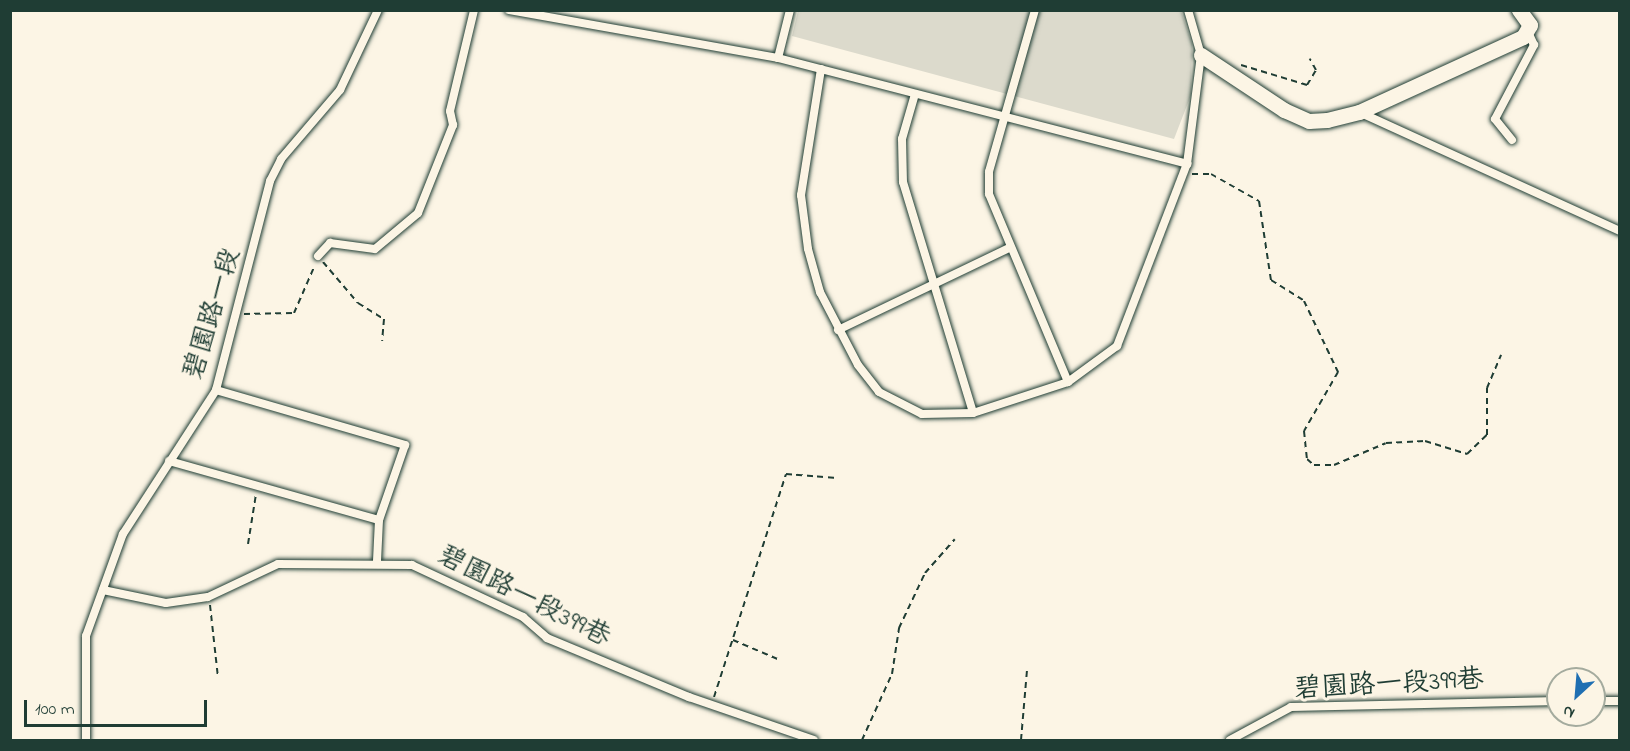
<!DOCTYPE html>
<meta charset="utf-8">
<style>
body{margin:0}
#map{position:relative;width:1630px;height:751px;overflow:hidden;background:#fcf5e5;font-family:"Indie Flower","LXGW WenKai TC",sans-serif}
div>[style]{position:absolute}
.green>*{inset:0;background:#dcdacc}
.path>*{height:2px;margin-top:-1px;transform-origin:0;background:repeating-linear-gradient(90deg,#1f3d34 0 6px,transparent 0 10.5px)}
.roads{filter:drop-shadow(0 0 2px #1f3d34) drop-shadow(0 0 2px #1f3d34)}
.service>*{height:8px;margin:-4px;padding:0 4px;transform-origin:4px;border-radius:4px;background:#fcf5e5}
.minor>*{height:15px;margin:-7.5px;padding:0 7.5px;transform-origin:7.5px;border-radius:7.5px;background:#fcf5e5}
span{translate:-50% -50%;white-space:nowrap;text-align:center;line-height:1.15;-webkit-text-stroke:6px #fcf5e5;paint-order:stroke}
.street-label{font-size:27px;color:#1f3d34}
.frame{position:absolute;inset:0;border:12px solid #1f3d34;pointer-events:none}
.north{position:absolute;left:1546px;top:667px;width:60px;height:60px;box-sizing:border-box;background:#fcf5e5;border:2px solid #a4ab9e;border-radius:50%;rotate:206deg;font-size:16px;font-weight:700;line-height:24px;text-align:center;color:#1f3d34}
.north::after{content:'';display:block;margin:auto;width:21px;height:27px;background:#1f6fb2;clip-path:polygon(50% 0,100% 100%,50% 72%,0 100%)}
.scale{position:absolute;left:24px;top:700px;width:183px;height:27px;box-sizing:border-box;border:3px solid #1f3d34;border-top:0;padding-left:8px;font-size:18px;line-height:21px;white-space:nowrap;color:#1f3d34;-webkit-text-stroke:4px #fcf5e5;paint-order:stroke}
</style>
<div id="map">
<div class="green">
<div style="clip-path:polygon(798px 11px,1181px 11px,1192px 44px,1191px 95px,1174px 139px,792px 36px)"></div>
</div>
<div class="path">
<div style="left:1241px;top:65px;width:69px;rotate:16.9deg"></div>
<div style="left:1307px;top:85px;width:17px;rotate:-59deg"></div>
<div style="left:1316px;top:70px;width:13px;rotate:-119deg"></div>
<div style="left:1192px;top:174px;width:19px"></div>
<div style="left:1211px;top:174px;width:55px;rotate:29.4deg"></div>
<div style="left:1259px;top:201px;width:80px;rotate:81.4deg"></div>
<div style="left:1271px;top:280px;width:39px;rotate:32deg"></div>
<div style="left:1304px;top:301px;width:79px;rotate:64.4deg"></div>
<div style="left:1338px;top:372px;width:68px;rotate:120deg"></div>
<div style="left:1304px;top:431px;width:28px;rotate:84deg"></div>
<div style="left:1307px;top:459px;width:9px;rotate:41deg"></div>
<div style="left:1314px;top:465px;width:20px"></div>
<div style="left:1334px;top:465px;width:56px;rotate:-22.9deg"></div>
<div style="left:1386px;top:443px;width:39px;rotate:-3deg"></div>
<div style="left:1425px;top:441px;width:44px;rotate:17.2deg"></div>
<div style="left:1467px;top:454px;width:28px;rotate:-44deg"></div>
<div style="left:1487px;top:435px;width:47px;rotate:-90deg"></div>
<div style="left:1487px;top:388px;width:36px;rotate:-67deg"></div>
<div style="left:323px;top:262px;width:54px;rotate:49.5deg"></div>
<div style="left:358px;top:303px;width:31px;rotate:32deg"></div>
<div style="left:384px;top:319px;width:22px;rotate:95deg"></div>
<div style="left:244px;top:314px;width:50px;rotate:-1.1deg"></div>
<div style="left:294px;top:313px;width:52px;rotate:-66.4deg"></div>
<div style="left:248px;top:544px;width:51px;rotate:-80.9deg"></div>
<div style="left:210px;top:605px;width:72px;rotate:83.7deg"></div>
<div style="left:733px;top:640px;width:51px;rotate:23.1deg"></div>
<div style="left:714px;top:697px;width:234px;rotate:-72.1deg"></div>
<div style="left:786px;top:474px;width:51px;rotate:4.5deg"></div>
<div style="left:862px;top:740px;width:72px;rotate:-65.6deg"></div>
<div style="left:892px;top:674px;width:47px;rotate:-81.3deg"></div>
<div style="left:899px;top:628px;width:61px;rotate:-64.7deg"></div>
<div style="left:925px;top:573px;width:45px;rotate:-48.6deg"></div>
<div style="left:1021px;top:740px;width:70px;rotate:-85.1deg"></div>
</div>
<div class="roads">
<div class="service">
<div style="left:509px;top:10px;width:273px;rotate:10.1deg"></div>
<div style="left:778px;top:58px;width:423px;rotate:14.5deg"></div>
<div style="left:1035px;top:10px;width:168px;rotate:105.9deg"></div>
<div style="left:989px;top:172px;width:22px;rotate:90deg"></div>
<div style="left:989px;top:194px;width:204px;rotate:67.2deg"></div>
<div style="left:778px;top:58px;width:49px;rotate:-76deg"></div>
<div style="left:821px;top:69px;width:128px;rotate:99deg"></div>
<div style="left:801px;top:195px;width:54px;rotate:82.6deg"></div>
<div style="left:808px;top:249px;width:45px;rotate:74.4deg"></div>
<div style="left:820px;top:292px;width:82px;rotate:62.5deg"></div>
<div style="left:858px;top:365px;width:34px;rotate:52deg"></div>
<div style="left:879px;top:392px;width:48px;rotate:27.1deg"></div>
<div style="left:922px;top:414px;width:51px;rotate:-1.1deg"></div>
<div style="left:973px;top:413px;width:100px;rotate:-18.1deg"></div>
<div style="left:1068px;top:382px;width:61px;rotate:-36.3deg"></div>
<div style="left:1117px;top:346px;width:195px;rotate:-69deg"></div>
<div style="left:1187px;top:164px;width:110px;rotate:-82.7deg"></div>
<div style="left:1201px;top:55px;width:47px;rotate:-106.1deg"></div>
<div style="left:915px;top:94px;width:47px;rotate:106.1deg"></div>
<div style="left:902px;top:139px;width:43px;rotate:88.7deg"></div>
<div style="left:903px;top:182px;width:241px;rotate:73.1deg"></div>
<div style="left:1359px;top:112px;width:287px;rotate:24.5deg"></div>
<div style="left:1512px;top:140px;width:27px;rotate:-129deg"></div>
<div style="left:1495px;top:119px;width:84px;rotate:-62.2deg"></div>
<div style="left:1534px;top:45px;width:14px;rotate:-115deg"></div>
<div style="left:318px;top:256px;width:18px;rotate:-47deg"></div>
<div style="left:330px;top:243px;width:45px;rotate:7.6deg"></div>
<div style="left:375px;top:249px;width:56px;rotate:-39.9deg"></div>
<div style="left:418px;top:213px;width:95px;rotate:-68.3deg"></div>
<div style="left:453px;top:125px;width:14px;rotate:-102deg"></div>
<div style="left:450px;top:111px;width:104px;rotate:-76.6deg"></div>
<div style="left:838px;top:330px;width:190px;rotate:-25.6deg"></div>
<div style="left:216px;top:390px;width:197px;rotate:16.2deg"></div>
<div style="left:405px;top:445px;width:79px;rotate:109.1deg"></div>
<div style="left:379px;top:520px;width:41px;rotate:92.8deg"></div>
<div style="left:169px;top:461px;width:218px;rotate:15.7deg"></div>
<div style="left:103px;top:590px;width:64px;rotate:11.7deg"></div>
<div style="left:166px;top:603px;width:42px;rotate:-8.1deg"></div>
<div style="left:208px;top:597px;width:77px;rotate:-25.2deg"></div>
<div style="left:278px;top:564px;width:134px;rotate:0.4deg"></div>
<div style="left:412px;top:565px;width:123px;rotate:25.1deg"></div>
<div style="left:523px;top:617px;width:32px;rotate:41deg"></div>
<div style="left:547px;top:638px;width:154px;rotate:22.6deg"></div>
<div style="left:689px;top:697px;width:132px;rotate:19deg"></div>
<div style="left:1594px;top:701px;width:26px"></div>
<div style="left:86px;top:740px;width:104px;rotate:-90deg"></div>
<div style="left:86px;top:636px;width:109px;rotate:-70.1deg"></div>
<div style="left:123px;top:534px;width:171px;rotate:-57.1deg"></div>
<div style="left:216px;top:390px;width:216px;rotate:-75.5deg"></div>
<div style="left:270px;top:181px;width:25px;rotate:-63deg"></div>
<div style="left:281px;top:159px;width:91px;rotate:-49.5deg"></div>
<div style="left:340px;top:90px;width:89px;rotate:-64.6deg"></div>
<div style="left:1230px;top:740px;width:69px;rotate:-28.4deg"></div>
<div style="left:1291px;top:707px;width:267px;rotate:-1.3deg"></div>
</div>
<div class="minor">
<div style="left:1201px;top:55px;width:100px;rotate:33.5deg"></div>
<div style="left:1284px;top:110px;width:27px;rotate:24deg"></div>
<div style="left:1309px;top:121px;width:18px;rotate:-3deg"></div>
<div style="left:1327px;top:120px;width:33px;rotate:-14deg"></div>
<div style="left:1359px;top:112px;width:180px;rotate:-24.6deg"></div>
<div style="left:1523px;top:37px;width:14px;rotate:-60deg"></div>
<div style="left:1530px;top:25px;width:19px;rotate:-126deg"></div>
</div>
</div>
<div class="street-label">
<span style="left:213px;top:314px;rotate:-73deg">碧園路一段</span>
<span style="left:524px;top:597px;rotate:27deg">碧園路一段399巷</span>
<span style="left:1389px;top:685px;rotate:-3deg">碧園路一段399巷</span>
</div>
<div class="frame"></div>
<div class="north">N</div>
<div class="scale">100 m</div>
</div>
